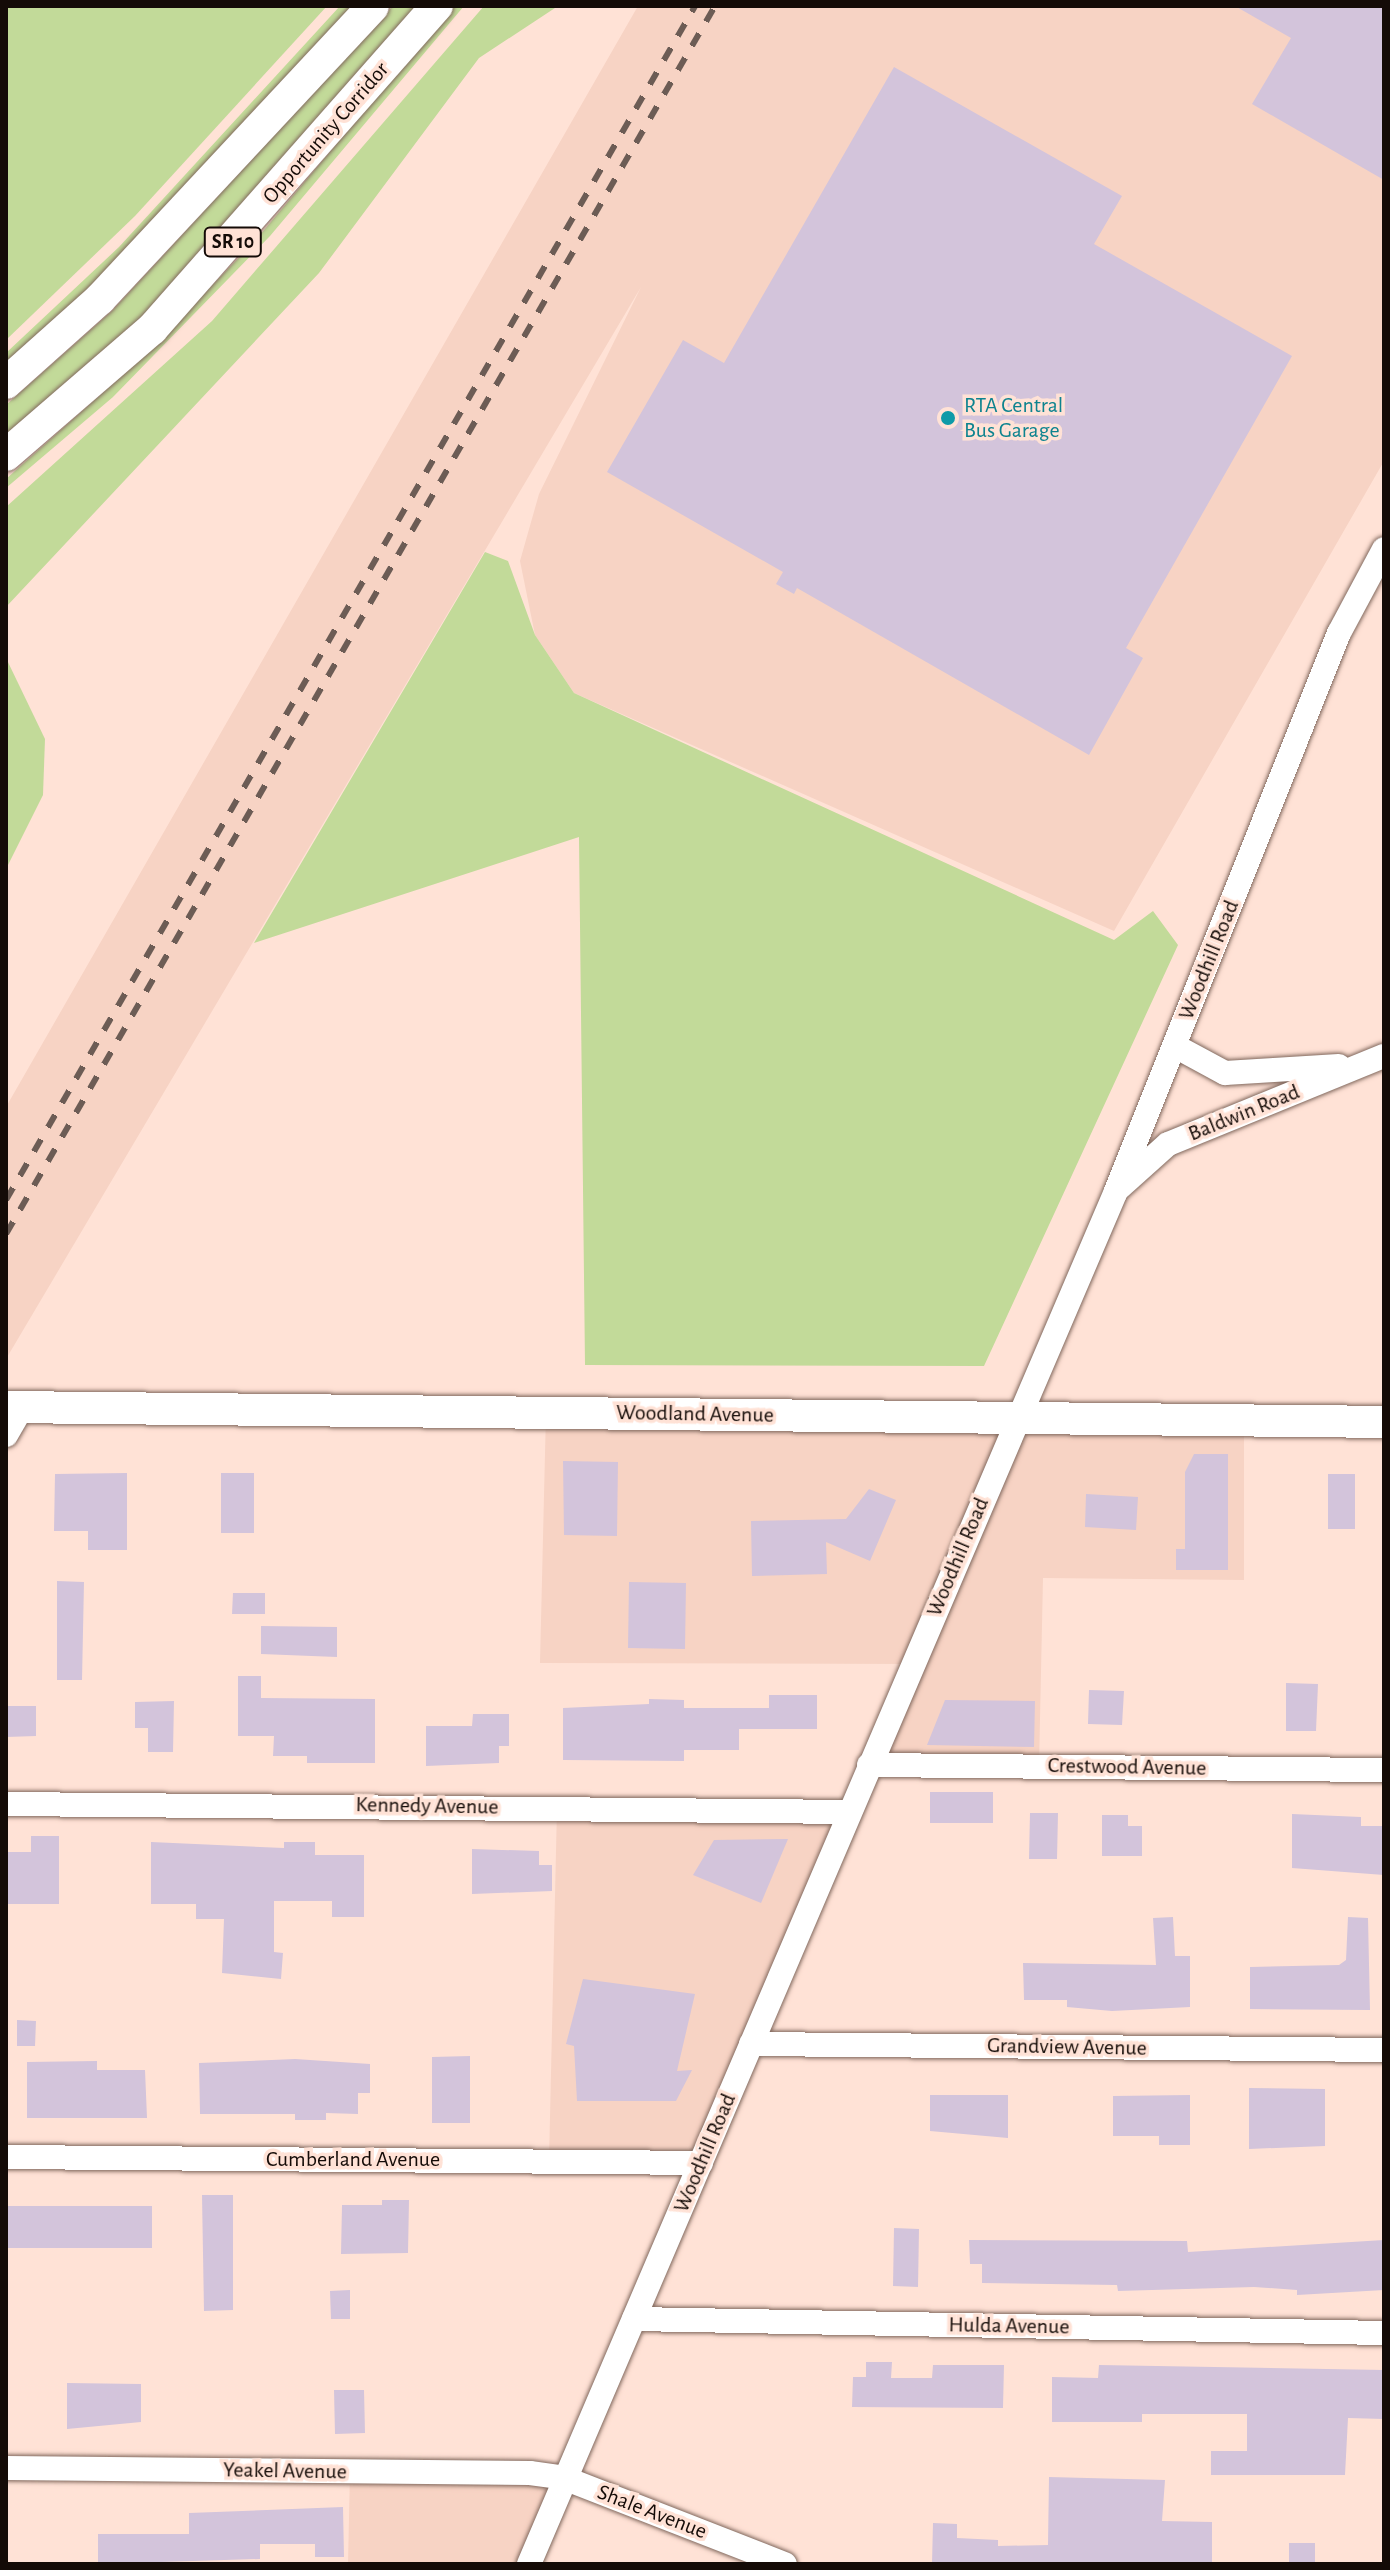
<!DOCTYPE html>
<style>
body{margin:0}
#map{position:relative;width:1390px;height:2570px;overflow:hidden;background:#ffe2d6;font-family:"Alegreya Sans",sans-serif}
div>[style]{position:absolute}
.built>*{inset:0;background:#f7d3c4}
.green>*{inset:0;background:#c2da99}
.building>*{inset:0;background:#d3c4db}
.roads{filter:drop-shadow(0 0 2px #81685d) drop-shadow(0 0 2px #81685d)}
.minor>*{height:24px;margin:-12px;padding:0 12px;transform-origin:12px;border-radius:12px;background:#fff}
.major>*{height:32px;margin:-16px;padding:0 16px;transform-origin:16px;border-radius:16px;background:#fff}
.rail>*{height:6px;margin-top:-3px;transform-origin:0;background:repeating-linear-gradient(90deg,#6c5c55 0 14px,transparent 0 28px)}
.dots>*{width:22px;height:22px;translate:-50% -50%;box-sizing:border-box;border:4px solid #ffe2d6;border-radius:50%}
span{translate:-50% -50%;white-space:nowrap;text-align:center;line-height:1.15;-webkit-text-stroke:7px #ffe2d6;paint-order:stroke}
.shield-label span{padding:2px 6px;background:#ffe2d6;border:2px solid;border-radius:6px;-webkit-text-stroke-width:0}
.shield-label{font-size:20px;color:#140b07;font-weight:700}
.street-label{font-size:22px;color:#140b07}
.culture-label{font-size:22px;color:#0d838f}
.left{translate:0 -50%;text-align:left}
.frame{position:absolute;inset:0;border:8px solid #140b07;pointer-events:none}
</style>
<div id="map">
<div class="built">
<div style="clip-path:polygon(638px 6px,1384px 6px,1384px 461px,1114px 931px,574px 693px,535px 635px,520px 561px,539px 494px,641px 287px,6px 1359px,6px 1107px)"></div>
<div style="clip-path:polygon(546px 1412px,1244px 1420px,1244px 1580px,1043px 1578px,1039px 1766px,869px 1765px,912px 1664px,540px 1663px)"></div>
<div style="clip-path:polygon(557px 1807px,849px 1812px,701px 2163px,549px 2162px)"></div>
<div style="clip-path:polygon(350px 2472px,564px 2478px,529px 2564px,348px 2564px)"></div>
</div>
<div class="green">
<div style="clip-path:polygon(6px 6px,327px 6px,135px 216px,6px 340px)"></div>
<div style="clip-path:polygon(340px 6px,355px 6px,150px 230px,6px 368px,6px 353px,119px 247px)"></div>
<div style="clip-path:polygon(393px 6px,416px 6px,151px 310px,6px 442px,6px 405px,112px 311px)"></div>
<div style="clip-path:polygon(453px 6px,464px 6px,270px 236px,113px 397px,6px 488px,6px 479px,144px 356px,254px 242px)"></div>
<div style="clip-path:polygon(484px 6px,558px 6px,479px 58px,319px 273px,6px 607px,6px 507px,212px 321px)"></div>
<div style="clip-path:polygon(485px 552px,508px 561px,535px 635px,574px 693px,1114px 940px,1153px 911px,1178px 945px,984px 1366px,585px 1365px,579px 837px,254px 943px)"></div>
<div style="clip-path:polygon(6px 658px,45px 739px,43px 795px,6px 869px)"></div>
</div>
<div class="building">
<div style="clip-path:polygon(1235px 6px,1384px 6px,1384px 180px,1252px 104px,1291px 38px)"></div>
<div style="clip-path:polygon(894px 67px,1122px 196px,1094px 244px,1292px 356px,1126px 648px,1143px 658px,1089px 755px,797px 588px,794px 594px,776px 584px,783px 572px,607px 472px,683px 340px,724px 363px)"></div>
<div style="clip-path:polygon(1194px 1454px,1228px 1454px,1228px 1570px,1176px 1570px,1176px 1549px,1185px 1549px,1185px 1472px)"></div>
<div style="clip-path:polygon(563px 1461px,618px 1462px,617px 1536px,564px 1535px)"></div>
<div style="clip-path:polygon(127px 1473px,127px 1550px,88px 1550px,88px 1531px,54px 1531px,55px 1474px)"></div>
<div style="clip-path:polygon(221px 1473px,254px 1473px,254px 1533px,221px 1533px)"></div>
<div style="clip-path:polygon(1328px 1474px,1355px 1474px,1355px 1529px,1328px 1529px)"></div>
<div style="clip-path:polygon(869px 1489px,896px 1500px,870px 1561px,826px 1542px,827px 1574px,752px 1576px,751px 1521px,846px 1519px)"></div>
<div style="clip-path:polygon(1086px 1494px,1138px 1497px,1136px 1530px,1085px 1527px)"></div>
<div style="clip-path:polygon(57px 1581px,84px 1582px,82px 1680px,57px 1680px)"></div>
<div style="clip-path:polygon(629px 1582px,686px 1583px,685px 1649px,628px 1648px)"></div>
<div style="clip-path:polygon(233px 1593px,265px 1593px,265px 1614px,232px 1614px)"></div>
<div style="clip-path:polygon(261px 1626px,337px 1627px,337px 1657px,261px 1654px)"></div>
<div style="clip-path:polygon(238px 1676px,261px 1676px,261px 1698px,375px 1699px,375px 1763px,307px 1763px,307px 1756px,273px 1756px,274px 1736px,238px 1736px)"></div>
<div style="clip-path:polygon(1286px 1683px,1318px 1684px,1316px 1731px,1286px 1731px)"></div>
<div style="clip-path:polygon(1089px 1690px,1124px 1691px,1122px 1725px,1088px 1724px)"></div>
<div style="clip-path:polygon(769px 1695px,817px 1695px,817px 1729px,739px 1729px,739px 1750px,684px 1750px,684px 1761px,563px 1760px,563px 1708px,649px 1704px,649px 1699px,684px 1700px,684px 1708px,769px 1708px)"></div>
<div style="clip-path:polygon(945px 1700px,1035px 1701px,1034px 1747px,927px 1745px)"></div>
<div style="clip-path:polygon(174px 1701px,173px 1752px,148px 1752px,148px 1728px,135px 1728px,135px 1702px)"></div>
<div style="clip-path:polygon(6px 1706px,36px 1706px,36px 1736px,6px 1737px)"></div>
<div style="clip-path:polygon(473px 1714px,509px 1714px,509px 1746px,499px 1746px,499px 1763px,426px 1766px,426px 1726px,472px 1726px)"></div>
<div style="clip-path:polygon(930px 1792px,993px 1792px,993px 1823px,930px 1823px)"></div>
<div style="clip-path:polygon(1030px 1813px,1058px 1813px,1057px 1859px,1029px 1859px)"></div>
<div style="clip-path:polygon(1292px 1814px,1361px 1817px,1361px 1826px,1384px 1826px,1384px 1875px,1292px 1868px)"></div>
<div style="clip-path:polygon(1102px 1815px,1128px 1815px,1128px 1826px,1142px 1826px,1142px 1856px,1102px 1856px)"></div>
<div style="clip-path:polygon(31px 1836px,59px 1836px,59px 1904px,6px 1904px,6px 1852px,31px 1852px)"></div>
<div style="clip-path:polygon(788px 1839px,761px 1903px,693px 1875px,714px 1840px)"></div>
<div style="clip-path:polygon(151px 1842px,284px 1848px,284px 1842px,315px 1842px,315px 1855px,364px 1855px,364px 1917px,332px 1917px,332px 1901px,274px 1901px,274px 1952px,283px 1953px,281px 1979px,222px 1973px,224px 1919px,196px 1919px,196px 1904px,151px 1904px)"></div>
<div style="clip-path:polygon(472px 1849px,539px 1851px,539px 1865px,552px 1865px,552px 1891px,472px 1894px)"></div>
<div style="clip-path:polygon(1173px 1917px,1175px 1956px,1190px 1956px,1190px 2007px,1112px 2011px,1067px 2007px,1067px 2000px,1024px 2000px,1023px 1963px,1156px 1965px,1153px 1918px)"></div>
<div style="clip-path:polygon(1348px 1917px,1368px 1918px,1370px 2010px,1250px 2009px,1250px 1967px,1339px 1965px,1346px 1960px)"></div>
<div style="clip-path:polygon(583px 1979px,695px 1994px,677px 2071px,692px 2070px,676px 2101px,577px 2101px,574px 2046px,566px 2044px)"></div>
<div style="clip-path:polygon(17px 2020px,36px 2021px,35px 2046px,17px 2046px)"></div>
<div style="clip-path:polygon(470px 2056px,470px 2123px,432px 2123px,432px 2057px)"></div>
<div style="clip-path:polygon(295px 2059px,370px 2064px,370px 2093px,358px 2093px,358px 2114px,326px 2113px,326px 2120px,295px 2120px,295px 2114px,200px 2114px,199px 2063px)"></div>
<div style="clip-path:polygon(97px 2061px,97px 2070px,145px 2070px,147px 2118px,27px 2118px,27px 2062px)"></div>
<div style="clip-path:polygon(1249px 2088px,1325px 2089px,1325px 2146px,1249px 2149px)"></div>
<div style="clip-path:polygon(930px 2095px,1008px 2095px,1008px 2138px,930px 2131px)"></div>
<div style="clip-path:polygon(1190px 2095px,1190px 2145px,1159px 2145px,1159px 2136px,1113px 2136px,1113px 2096px)"></div>
<div style="clip-path:polygon(202px 2195px,233px 2195px,233px 2310px,204px 2311px)"></div>
<div style="clip-path:polygon(382px 2200px,409px 2200px,408px 2253px,341px 2254px,342px 2205px,382px 2205px)"></div>
<div style="clip-path:polygon(6px 2206px,152px 2206px,152px 2248px,6px 2248px)"></div>
<div style="clip-path:polygon(894px 2228px,919px 2229px,918px 2287px,893px 2286px)"></div>
<div style="clip-path:polygon(969px 2240px,1187px 2241px,1188px 2252px,1384px 2240px,1384px 2290px,1297px 2295px,1297px 2290px,1254px 2287px,1118px 2291px,1117px 2285px,982px 2283px,982px 2264px,970px 2264px)"></div>
<div style="clip-path:polygon(350px 2290px,350px 2319px,331px 2319px,330px 2291px)"></div>
<div style="clip-path:polygon(866px 2362px,892px 2362px,891px 2378px,932px 2378px,933px 2365px,1004px 2365px,1003px 2408px,852px 2407px,853px 2377px,866px 2377px)"></div>
<div style="clip-path:polygon(1099px 2365px,1384px 2370px,1384px 2419px,1348px 2418px,1345px 2475px,1211px 2475px,1211px 2451px,1247px 2451px,1247px 2414px,1142px 2414px,1142px 2422px,1052px 2422px,1052px 2377px,1098px 2378px)"></div>
<div style="clip-path:polygon(67px 2383px,141px 2384px,141px 2422px,67px 2429px)"></div>
<div style="clip-path:polygon(334px 2390px,364px 2390px,365px 2433px,335px 2434px)"></div>
<div style="clip-path:polygon(1049px 2477px,1165px 2480px,1162px 2521px,1212px 2522px,1212px 2564px,932px 2564px,933px 2523px,957px 2524px,957px 2538px,998px 2540px,998px 2546px,1048px 2545px)"></div>
<div style="clip-path:polygon(343px 2507px,344px 2557px,315px 2557px,315px 2544px,260px 2544px,260px 2559px,98px 2564px,98px 2534px,189px 2534px,189px 2513px)"></div>
<div style="clip-path:polygon(1289px 2543px,1315px 2543px,1315px 2564px,1289px 2564px)"></div>
</div>
<div class="roads">
<div class="minor">
<div style="left:1175px;top:1046px;width:57px;rotate:28.4deg"></div>
<div style="left:1225px;top:1073px;width:114px;rotate:-3.5deg"></div>
<div style="left:1120px;top:1187px;width:64px;rotate:-41.9deg"></div>
<div style="left:1168px;top:1144px;width:233px;rotate:-22.2deg"></div>
<div style="left:6px;top:1435px;width:32px;rotate:-60deg"></div>
<div style="left:869px;top:1765px;width:515px;rotate:0.56deg"></div>
<div style="left:6px;top:1804px;width:843px;rotate:0.54deg"></div>
<div style="left:751px;top:2044px;width:633px;rotate:0.54deg"></div>
<div style="left:6px;top:2157px;width:695px;rotate:0.49deg"></div>
<div style="left:634px;top:2319px;width:750px;rotate:1.07deg"></div>
<div style="left:6px;top:2468px;width:524px;rotate:0.55deg"></div>
<div style="left:530px;top:2473px;width:34px;rotate:8deg"></div>
<div style="left:564px;top:2478px;width:237px;rotate:21.3deg"></div>
<div style="left:529px;top:2564px;width:1493px;rotate:-66.85deg"></div>
<div style="left:1116px;top:1191px;width:601px;rotate:-68.22deg"></div>
<div style="left:1339px;top:633px;width:95px;rotate:-61.8deg"></div>
</div>
<div class="major">
<div style="left:6px;top:383px;width:126px;rotate:-41.8deg"></div>
<div style="left:100px;top:299px;width:400px;rotate:-47deg"></div>
<div style="left:6px;top:455px;width:193px;rotate:-40.8deg"></div>
<div style="left:152px;top:329px;width:431px;rotate:-48.6deg"></div>
<div style="left:6px;top:1407px;width:1378px;rotate:0.62deg"></div>
</div>
</div>
<div class="rail">
<div style="left:6px;top:1200px;width:1379px;rotate:-60.01deg"></div>
<div style="left:6px;top:1234px;width:1418px;rotate:-60deg"></div>
</div>
<div class="dots">
<div style="left:948px;top:418px;background:#0f9aa8"></div>
</div>
<div class="shield-label">
<span style="left:233px;top:242px">SR 10</span>
</div>
<div class="street-label">
<span style="left:326px;top:133px;rotate:-49deg">Opportunity Corridor</span>
<span style="left:1209px;top:960px;rotate:-68deg">Woodhill Road</span>
<span style="left:1244px;top:1113px;rotate:-22deg">Baldwin Road</span>
<span style="left:695px;top:1414px;rotate:1deg">Woodland Avenue</span>
<span style="left:958px;top:1557px;rotate:-67deg">Woodhill Road</span>
<span style="left:1127px;top:1767px;rotate:1deg">Crestwood Avenue</span>
<span style="left:427px;top:1806px;rotate:1deg">Kennedy Avenue</span>
<span style="left:1067px;top:2047px;rotate:1deg">Grandview Avenue</span>
<span style="left:705px;top:2153px;rotate:-67deg">Woodhill Road</span>
<span style="left:353px;top:2160px">Cumberland Avenue</span>
<span style="left:1009px;top:2326px;rotate:1deg">Hulda Avenue</span>
<span style="left:285px;top:2471px;rotate:1deg">Yeakel Avenue</span>
<span style="left:652px;top:2512px;rotate:21deg">Shale Avenue</span>
</div>
<div class="culture-label">
<span class="left" style="left:964px;top:418px">RTA Central<br>Bus Garage</span>
</div>
<div class="frame"></div>
</div>
